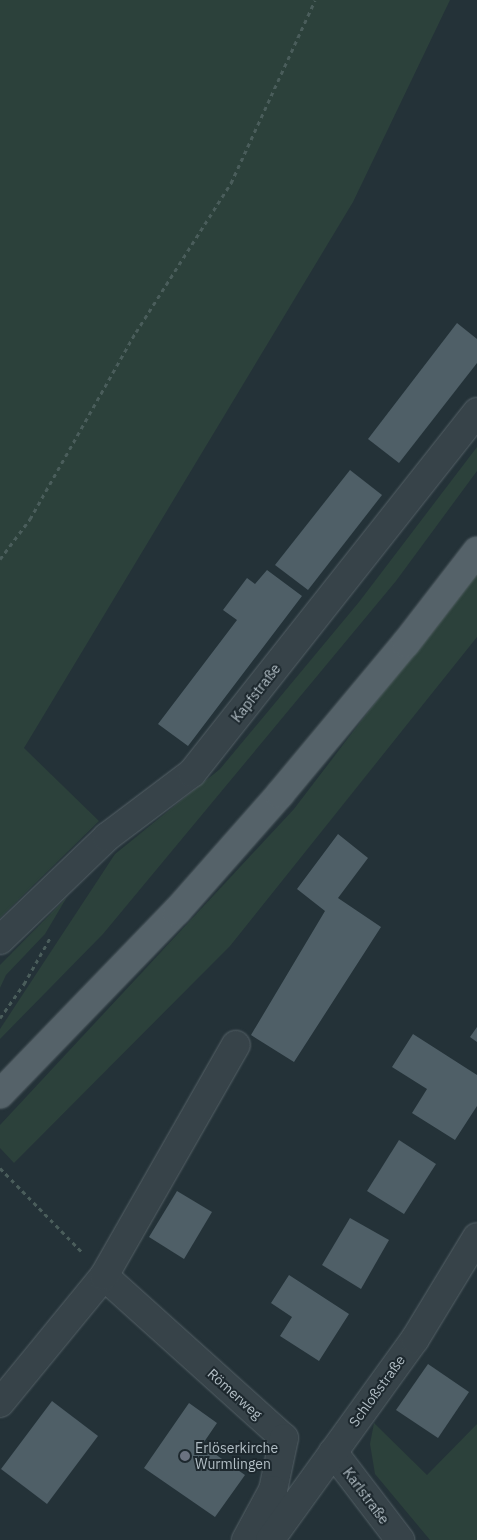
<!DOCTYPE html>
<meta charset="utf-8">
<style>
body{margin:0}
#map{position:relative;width:477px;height:1540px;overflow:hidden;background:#243238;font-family:"IBM Plex Sans",sans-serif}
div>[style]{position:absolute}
.green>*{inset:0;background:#2c413b}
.building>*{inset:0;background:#4f5f67}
.path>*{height:3px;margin-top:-1.5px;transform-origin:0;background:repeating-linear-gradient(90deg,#4a5d5b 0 4px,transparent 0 8px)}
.roads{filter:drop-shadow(0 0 1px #556167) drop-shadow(0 0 1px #556167)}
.street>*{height:28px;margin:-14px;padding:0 14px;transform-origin:14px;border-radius:14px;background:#374349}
.primary>*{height:28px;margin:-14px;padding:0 14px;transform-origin:14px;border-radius:14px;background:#556269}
.dots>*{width:14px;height:14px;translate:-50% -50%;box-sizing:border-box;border:2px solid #1d282e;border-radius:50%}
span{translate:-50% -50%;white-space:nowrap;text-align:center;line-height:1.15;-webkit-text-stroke:4px #1d282e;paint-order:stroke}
.street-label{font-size:14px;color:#b2bec5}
.poi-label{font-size:14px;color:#b2bec5}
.left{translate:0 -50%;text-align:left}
</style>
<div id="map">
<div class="green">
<div style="clip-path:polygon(0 0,450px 0,353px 202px,24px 748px,99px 821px,0 918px)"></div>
<div style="clip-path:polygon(477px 447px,477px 471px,396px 581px,103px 934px,0 1039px,0 1029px,115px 854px,220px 769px,359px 602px)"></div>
<div style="clip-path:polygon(477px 569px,477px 637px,230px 946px,14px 1163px,0 1148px,0 1125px,294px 809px)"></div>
<div style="clip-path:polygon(67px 897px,45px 934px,6px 975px,0 988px,0 965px)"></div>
<div style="clip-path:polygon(374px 1423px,427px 1475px,477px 1424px,477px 1540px,430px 1540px,375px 1474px,370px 1444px)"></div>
</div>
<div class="building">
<div style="clip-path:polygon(457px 323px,477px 339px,477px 363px,399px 463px,368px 439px)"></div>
<div style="clip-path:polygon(350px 470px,382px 495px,308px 590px,275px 565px)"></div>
<div style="clip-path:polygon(267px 570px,302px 596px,188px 746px,158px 724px,237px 620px,223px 610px,247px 578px,255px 584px)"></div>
<div style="clip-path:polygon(338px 834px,368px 858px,338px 898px,381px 927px,294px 1062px,251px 1035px,325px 911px,297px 889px)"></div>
<div style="clip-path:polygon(477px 1027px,477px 1042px,470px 1037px)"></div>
<div style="clip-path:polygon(413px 1034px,477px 1075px,477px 1106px,455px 1140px,412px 1113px,427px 1089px,392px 1067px)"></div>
<div style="clip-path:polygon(399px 1140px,436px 1164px,404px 1214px,367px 1191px)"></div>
<div style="clip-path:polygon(177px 1191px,212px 1212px,184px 1259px,149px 1237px)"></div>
<div style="clip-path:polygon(350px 1218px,389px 1240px,361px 1289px,322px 1265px)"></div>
<div style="clip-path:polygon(289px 1275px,349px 1314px,319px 1361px,280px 1336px,292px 1317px,271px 1303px)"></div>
<div style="clip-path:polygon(428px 1364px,469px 1392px,438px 1438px,396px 1410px)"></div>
<div style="clip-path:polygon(52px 1401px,98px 1436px,47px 1504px,1px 1469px)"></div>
<div style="clip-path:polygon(189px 1403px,217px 1423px,202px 1445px,245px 1475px,215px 1517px,144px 1468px)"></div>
</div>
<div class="path">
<div style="left:0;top:559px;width:50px;rotate:-53.1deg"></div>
<div style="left:30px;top:519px;width:215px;rotate:-60.5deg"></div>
<div style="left:136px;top:332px;width:177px;rotate:-57.5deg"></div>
<div style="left:231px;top:183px;width:201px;rotate:-65.3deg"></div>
<div style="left:0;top:1018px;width:42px;rotate:-54.8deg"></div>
<div style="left:24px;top:984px;width:53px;rotate:-60.5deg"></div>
<div style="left:0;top:1168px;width:117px;rotate:45.7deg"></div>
</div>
<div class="roads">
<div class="street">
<div style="left:0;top:940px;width:149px;rotate:-43.9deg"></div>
<div style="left:107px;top:837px;width:106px;rotate:-37deg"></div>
<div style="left:192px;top:773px;width:460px;rotate:-51.7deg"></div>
<div style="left:104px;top:1276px;width:242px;rotate:42deg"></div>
<div style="left:284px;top:1438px;width:53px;rotate:101.9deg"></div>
<div style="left:273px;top:1490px;width:57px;rotate:118.4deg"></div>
<div style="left:0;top:1403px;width:164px;rotate:-50.7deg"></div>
<div style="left:104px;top:1276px;width:266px;rotate:-60.3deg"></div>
<div style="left:333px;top:1452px;width:111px;rotate:52.7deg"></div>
<div style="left:270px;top:1540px;width:248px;rotate:-54.2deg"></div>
<div style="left:415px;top:1339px;width:119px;rotate:-58.7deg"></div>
</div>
<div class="primary">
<div style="left:0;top:1094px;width:255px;rotate:-46deg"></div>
<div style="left:177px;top:911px;width:156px;rotate:-48.6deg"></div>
<div style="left:280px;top:794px;width:197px;rotate:-50.2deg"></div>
<div style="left:406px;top:643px;width:116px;rotate:-52.3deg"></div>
</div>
</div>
<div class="dots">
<div style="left:185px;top:1456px;background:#6b7280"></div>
</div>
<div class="street-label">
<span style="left:256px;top:693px;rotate:-52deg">Kapfstraße</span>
<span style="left:377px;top:1391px;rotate:-54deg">Schloßstraße</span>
<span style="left:235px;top:1394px;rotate:42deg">Römerweg</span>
<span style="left:366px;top:1496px;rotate:53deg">Karlstraße</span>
</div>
<div class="poi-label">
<span class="left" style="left:195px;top:1456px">Erlöserkirche<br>Wurmlingen</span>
</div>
</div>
